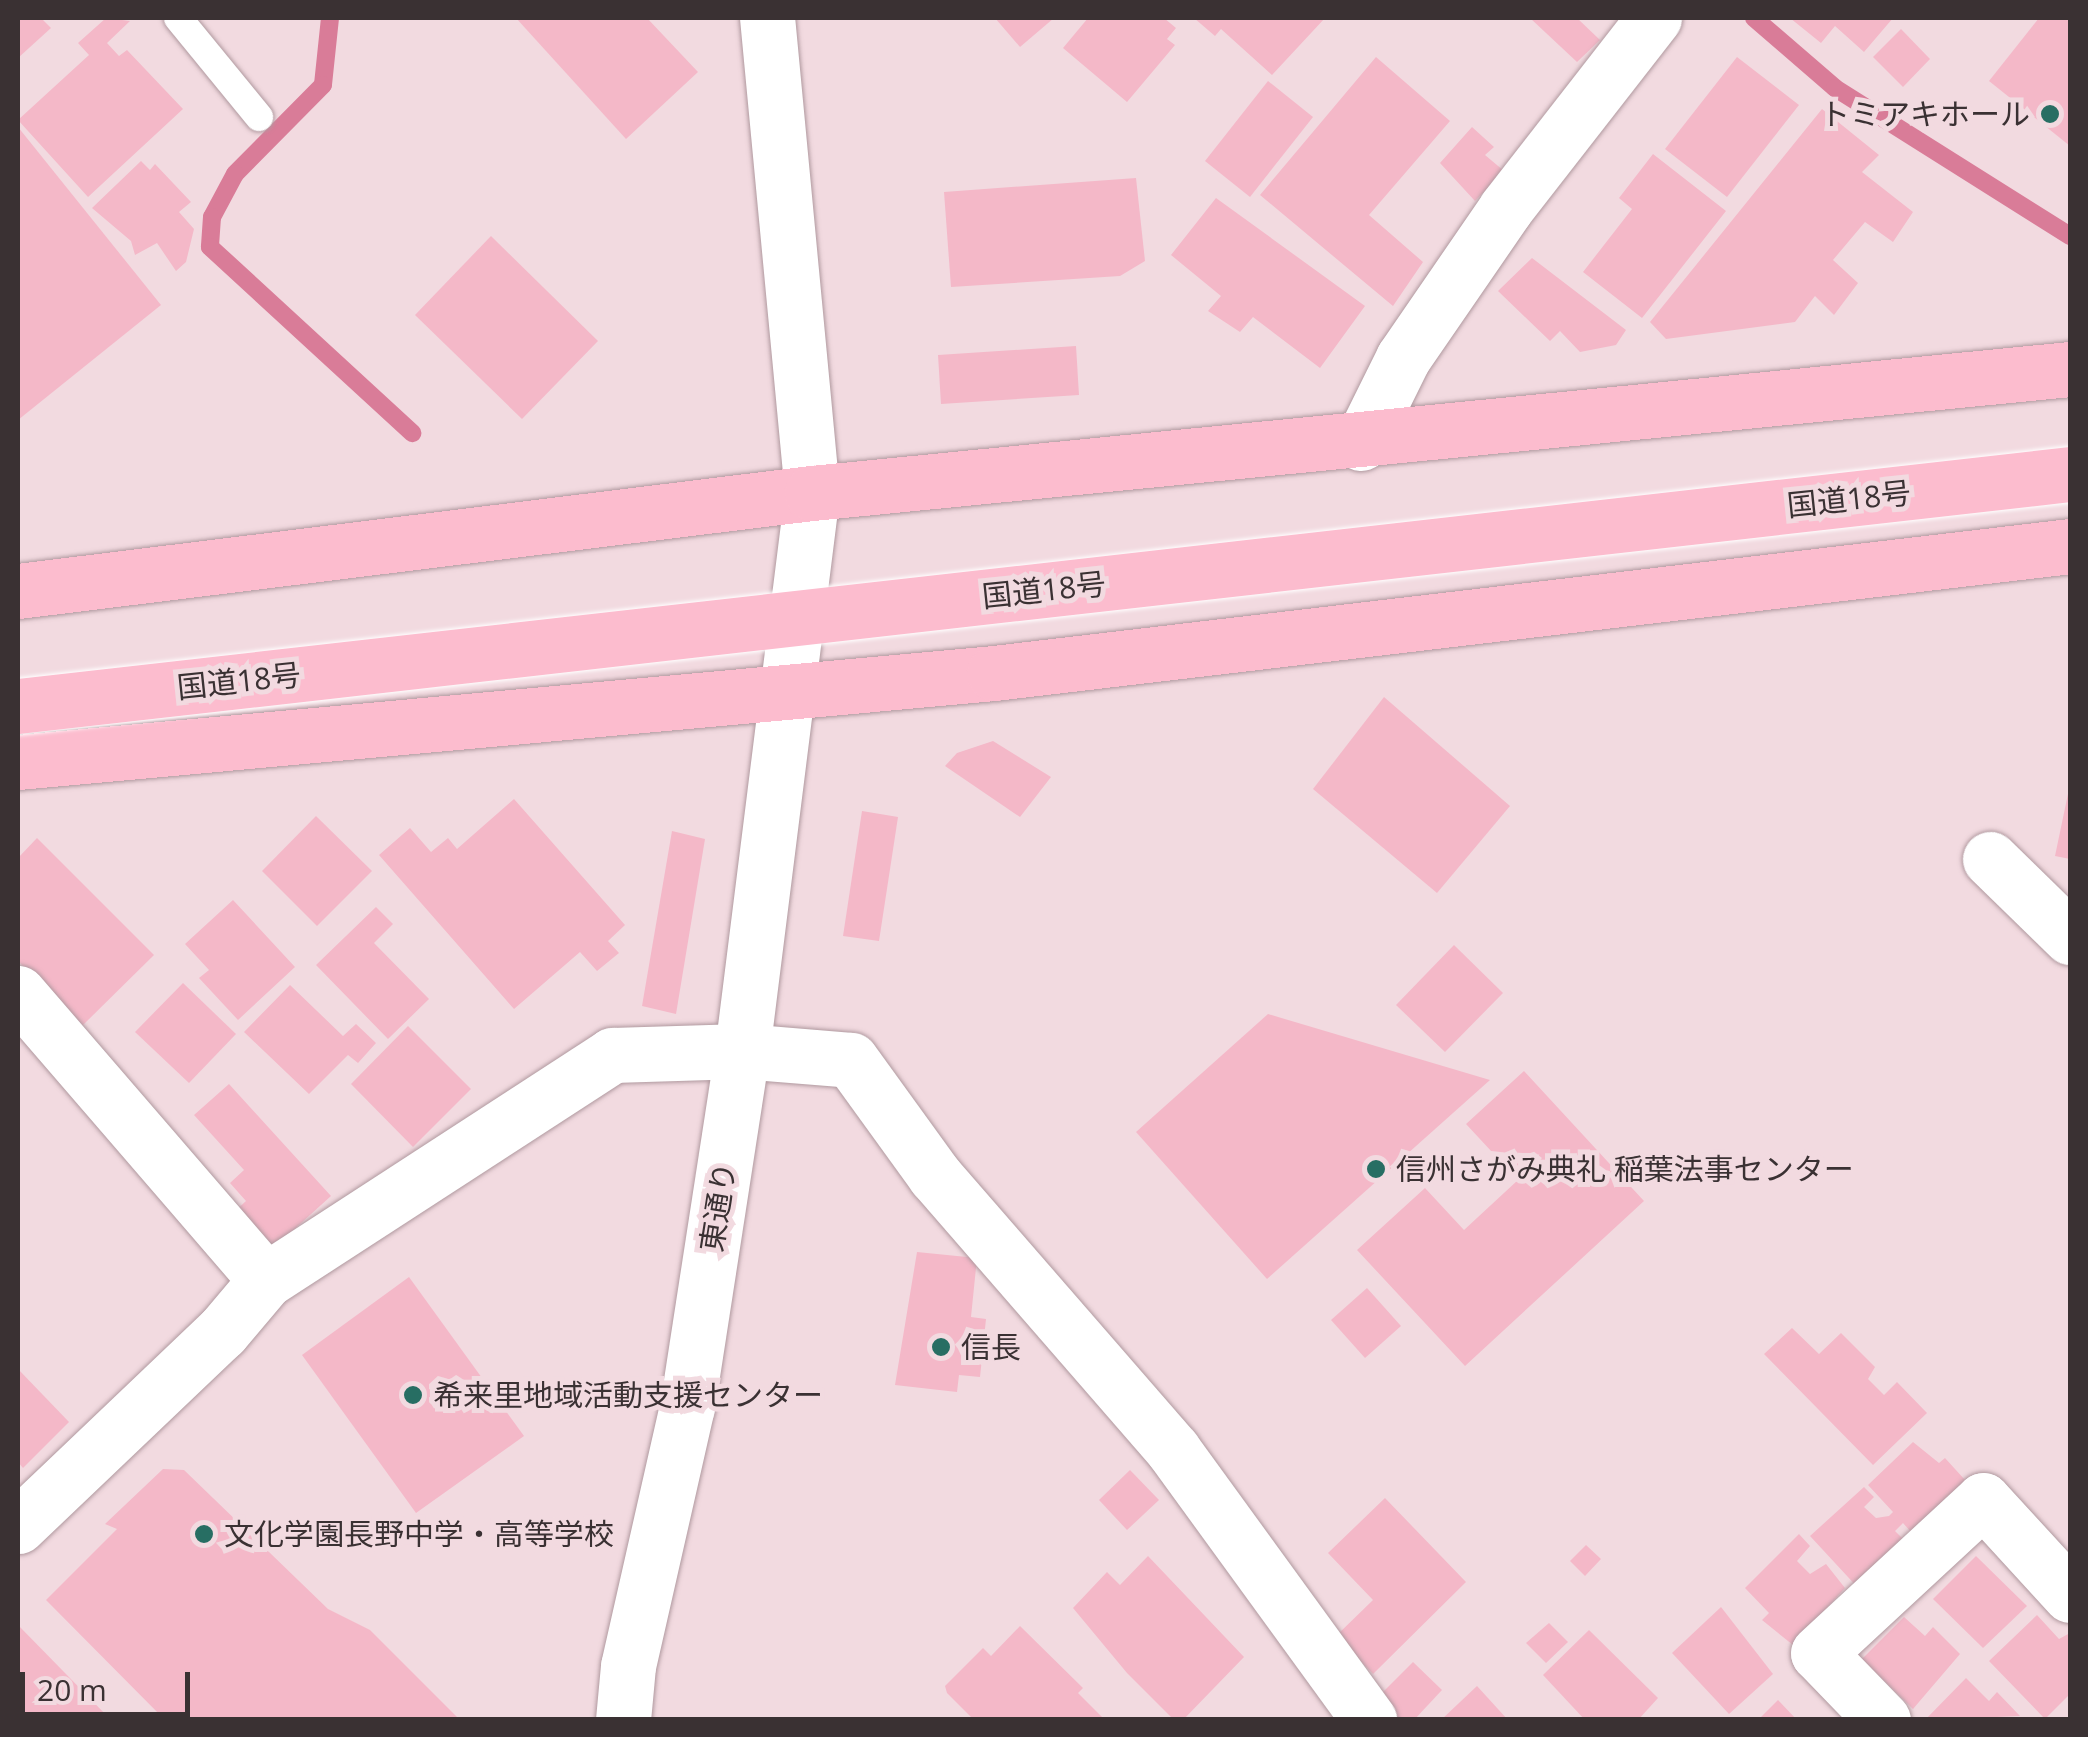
<!DOCTYPE html>
<meta charset="utf-8">
<style>
body{margin:0}
#map{position:relative;width:2088px;height:1737px;overflow:hidden;background:#f2dae0;font-family:"Open Sans","Noto Sans JP",sans-serif}
div>[style]{position:absolute}
.stream>*{height:18px;margin:-9px;padding:0 9px;transform-origin:9px;border-radius:9px;background:#d97c98}
.building>*{inset:0;background:#f4b8c8}
.roads{filter:drop-shadow(0 0 2px #b0999f) drop-shadow(0 0 2px #b0999f)}
.service>*{height:28px;margin:-14px;padding:0 14px;transform-origin:14px;border-radius:14px;background:#fff}
.minor>*{height:55px;margin:-27.5px;padding:0 27.5px;transform-origin:27.5px;border-radius:27.5px;background:#fff}
.tertiary>*{height:55px;margin:-27.5px;padding:0 27.5px;transform-origin:27.5px;border-radius:27.5px;background:#fff}
.trunk>*{height:55px;margin:-27.5px;padding:0 27.5px;transform-origin:27.5px;border-radius:27.5px;background:#fcbcce}
.bridges{filter:drop-shadow(0 0 2px #fff) drop-shadow(0 0 2px #fff)}
.trunk-bridge>*{height:55px;margin:-27.5px;padding:0 27.5px;transform-origin:27.5px;border-radius:27.5px;background:#fcbcce}
.dots>*{width:28px;height:28px;translate:-50% -50%;box-sizing:border-box;border:5px solid #f2dae0;border-radius:50%}
span{translate:-50% -50%;white-space:nowrap;text-align:center;line-height:1.15;-webkit-text-stroke:10px #f2dae0;paint-order:stroke}
.poi-label{font-size:30px;color:#3a3133}
.right{translate:-100% -50%;text-align:right}
.left{translate:0 -50%;text-align:left}
.street-label{font-size:30px;color:#3a3133}
.frame{position:absolute;inset:0;border:20px solid #3a3133;pointer-events:none}
.scale{position:absolute;left:20px;top:1672px;width:170px;height:45px;box-sizing:border-box;border:5px solid #3a3133;border-top:0;padding-left:12px;font-size:30px;line-height:35px;white-space:nowrap;color:#3a3133;-webkit-text-stroke:8px #f2dae0;paint-order:stroke}
</style>
<div id="map">
<div class="stream">
<div style="left:330px;top:18px;width:67px;rotate:96deg"></div>
<div style="left:323px;top:85px;width:125px;rotate:134.7deg"></div>
<div style="left:235px;top:174px;width:49px;rotate:118.1deg"></div>
<div style="left:212px;top:217px;width:30px;rotate:94deg"></div>
<div style="left:210px;top:247px;width:275px;rotate:42.6deg"></div>
<div style="left:1754px;top:18px;width:107px;rotate:40.8deg"></div>
<div style="left:1835px;top:88px;width:278px;rotate:32.2deg"></div>
</div>
<div class="building">
<div style="clip-path:polygon(18px 18px,41px 18px,51px 28px,18px 58px)"></div>
<div style="clip-path:polygon(106px 18px,130px 21px,107px 43px,119px 56px,127px 50px,183px 109px,88px 197px,18px 120px,89px 55px,78px 43px)"></div>
<div style="clip-path:polygon(516px 18px,647px 18px,698px 72px,626px 139px)"></div>
<div style="clip-path:polygon(995px 18px,1054px 18px,1020px 47px)"></div>
<div style="clip-path:polygon(1088px 18px,1164px 18px,1176px 28px,1167px 39px,1175px 45px,1127px 102px,1063px 48px)"></div>
<div style="clip-path:polygon(1194px 18px,1325px 18px,1272px 75px,1221px 29px,1215px 36px)"></div>
<div style="clip-path:polygon(1530px 18px,1577px 18px,1600px 40px,1577px 62px)"></div>
<div style="clip-path:polygon(1790px 18px,1893px 18px,1864px 52px,1835px 26px,1821px 43px)"></div>
<div style="clip-path:polygon(2039px 18px,2070px 18px,2070px 146px,1989px 81px)"></div>
<div style="clip-path:polygon(1901px 29px,1930px 59px,1903px 87px,1873px 57px)"></div>
<div style="clip-path:polygon(1376px 57px,1450px 121px,1369px 215px,1423px 262px,1393px 306px,1260px 195px)"></div>
<div style="clip-path:polygon(1737px 57px,1799px 105px,1727px 197px,1665px 149px)"></div>
<div style="clip-path:polygon(1268px 81px,1313px 117px,1250px 197px,1205px 161px)"></div>
<div style="clip-path:polygon(1822px 109px,1879px 155px,1862px 172px,1913px 212px,1893px 242px,1865px 222px,1833px 260px,1858px 283px,1834px 315px,1815px 296px,1795px 322px,1666px 339px,1650px 322px)"></div>
<div style="clip-path:polygon(18px 127px,161px 305px,18px 420px)"></div>
<div style="clip-path:polygon(1472px 127px,1494px 147px,1485px 155px,1504px 171px,1475px 201px,1440px 163px)"></div>
<div style="clip-path:polygon(1653px 154px,1726px 211px,1642px 318px,1583px 272px,1632px 209px,1619px 198px)"></div>
<div style="clip-path:polygon(141px 161px,150px 170px,155px 164px,191px 202px,179px 212px,194px 229px,186px 262px,176px 271px,157px 243px,135px 255px,131px 241px,92px 208px)"></div>
<div style="clip-path:polygon(1136px 178px,1145px 261px,1120px 276px,951px 287px,944px 192px)"></div>
<div style="clip-path:polygon(1216px 198px,1365px 306px,1320px 368px,1253px 317px,1240px 332px,1208px 311px,1221px 296px,1171px 255px)"></div>
<div style="clip-path:polygon(491px 236px,598px 341px,522px 419px,415px 315px)"></div>
<div style="clip-path:polygon(1532px 258px,1626px 330px,1616px 345px,1580px 352px,1560px 331px,1550px 341px,1498px 291px)"></div>
<div style="clip-path:polygon(1076px 346px,1079px 395px,941px 404px,938px 355px)"></div>
<div style="clip-path:polygon(1384px 697px,1510px 806px,1437px 893px,1313px 789px)"></div>
<div style="clip-path:polygon(993px 741px,1051px 777px,1020px 817px,945px 766px,957px 753px)"></div>
<div style="clip-path:polygon(2069px 789px,2070px 789px,2070px 859px,2055px 856px)"></div>
<div style="clip-path:polygon(514px 799px,625px 925px,608px 941px,619px 953px,597px 971px,580px 952px,514px 1009px,379px 855px,410px 828px,431px 852px,448px 838px,457px 849px)"></div>
<div style="clip-path:polygon(862px 811px,898px 817px,879px 941px,843px 936px)"></div>
<div style="clip-path:polygon(316px 816px,372px 871px,317px 926px,262px 871px)"></div>
<div style="clip-path:polygon(672px 831px,705px 839px,676px 1014px,642px 1006px)"></div>
<div style="clip-path:polygon(37px 838px,154px 955px,82px 1026px,18px 961px,18px 858px)"></div>
<div style="clip-path:polygon(233px 900px,295px 967px,238px 1020px,199px 978px,209px 970px,185px 944px)"></div>
<div style="clip-path:polygon(376px 907px,393px 924px,374px 943px,429px 999px,388px 1039px,316px 965px)"></div>
<div style="clip-path:polygon(1454px 945px,1503px 993px,1445px 1052px,1396px 1005px)"></div>
<div style="clip-path:polygon(183px 983px,236px 1034px,189px 1083px,135px 1032px)"></div>
<div style="clip-path:polygon(290px 985px,343px 1036px,356px 1024px,376px 1043px,358px 1063px,348px 1055px,309px 1094px,244px 1032px)"></div>
<div style="clip-path:polygon(1268px 1014px,1490px 1080px,1267px 1279px,1136px 1132px)"></div>
<div style="clip-path:polygon(408px 1026px,471px 1089px,413px 1147px,351px 1084px)"></div>
<div style="clip-path:polygon(1524px 1071px,1644px 1201px,1465px 1366px,1357px 1250px,1425px 1188px,1464px 1230px,1518px 1180px,1466px 1124px)"></div>
<div style="clip-path:polygon(229px 1084px,331px 1196px,269px 1252px,233px 1213px,246px 1201px,230px 1183px,244px 1170px,194px 1115px)"></div>
<div style="clip-path:polygon(917px 1252px,977px 1258px,971px 1317px,986px 1319px,980px 1377px,959px 1375px,957px 1392px,895px 1385px)"></div>
<div style="clip-path:polygon(409px 1277px,524px 1436px,416px 1513px,302px 1355px)"></div>
<div style="clip-path:polygon(1367px 1288px,1401px 1326px,1365px 1358px,1331px 1320px)"></div>
<div style="clip-path:polygon(1792px 1328px,1819px 1354px,1841px 1333px,1875px 1367px,1868px 1379px,1884px 1395px,1897px 1382px,1927px 1413px,1873px 1465px,1764px 1354px)"></div>
<div style="clip-path:polygon(18px 1369px,69px 1422px,23px 1468px,18px 1462px)"></div>
<div style="clip-path:polygon(1913px 1442px,1939px 1463px,1945px 1458px,1975px 1491px,1920px 1542px,1903px 1523px,1895px 1531px,1903px 1539px,1860px 1590px,1810px 1536px,1864px 1487px,1874px 1497px,1864px 1507px,1876px 1518px,1889px 1516px,1893px 1512px,1868px 1485px)"></div>
<div style="clip-path:polygon(163px 1469px,184px 1470px,328px 1609px,370px 1630px,460px 1720px,165px 1720px,46px 1600px,117px 1529px,105px 1524px)"></div>
<div style="clip-path:polygon(1130px 1470px,1159px 1500px,1127px 1530px,1099px 1500px)"></div>
<div style="clip-path:polygon(1385px 1498px,1466px 1582px,1373px 1674px,1336px 1636px,1373px 1600px,1328px 1553px)"></div>
<div style="clip-path:polygon(1799px 1534px,1810px 1546px,1797px 1561px,1810px 1574px,1826px 1564px,1845px 1588px,1793px 1645px,1762px 1620px,1769px 1613px,1745px 1588px)"></div>
<div style="clip-path:polygon(1586px 1545px,1601px 1559px,1585px 1576px,1570px 1561px)"></div>
<div style="clip-path:polygon(1148px 1556px,1244px 1657px,1183px 1720px,1174px 1720px,1127px 1673px,1073px 1608px,1107px 1572px,1120px 1585px)"></div>
<div style="clip-path:polygon(1976px 1556px,2027px 1606px,1983px 1648px,1933px 1599px)"></div>
<div style="clip-path:polygon(1721px 1607px,1773px 1674px,1729px 1714px,1672px 1653px)"></div>
<div style="clip-path:polygon(2037px 1615px,2059px 1639px,2070px 1633px,2070px 1694px,2045px 1719px,1989px 1661px)"></div>
<div style="clip-path:polygon(1904px 1617px,1925px 1636px,1933px 1627px,1960px 1654px,1913px 1709px,1862px 1659px)"></div>
<div style="clip-path:polygon(1549px 1623px,1568px 1642px,1546px 1663px,1526px 1643px)"></div>
<div style="clip-path:polygon(18px 1625px,111px 1720px,18px 1720px)"></div>
<div style="clip-path:polygon(1020px 1626px,1083px 1688px,1078px 1693px,1105px 1720px,974px 1720px,947px 1693px,945px 1686px,983px 1648px,991px 1656px)"></div>
<div style="clip-path:polygon(1589px 1630px,1658px 1698px,1638px 1720px,1585px 1720px,1543px 1675px)"></div>
<div style="clip-path:polygon(1413px 1662px,1442px 1690px,1414px 1720px,1391px 1720px,1373px 1702px)"></div>
<div style="clip-path:polygon(1966px 1678px,1989px 1701px,1997px 1692px,2020px 1716px,1925px 1720px)"></div>
<div style="clip-path:polygon(1477px 1686px,1508px 1720px,1441px 1720px)"></div>
<div style="clip-path:polygon(1778px 1700px,1797px 1720px,1758px 1720px)"></div>
</div>
<div class="roads">
<div class="service">
<div style="left:178px;top:18px;width:128px;rotate:50.7deg"></div>
</div>
<div class="minor">
<div style="left:1361px;top:443px;width:95px;rotate:-63.7deg"></div>
<div style="left:1403px;top:358px;width:182px;rotate:-55.5deg"></div>
<div style="left:1506px;top:208px;width:241px;rotate:-52.1deg"></div>
<div style="left:1990px;top:859px;width:112px;rotate:44.3deg"></div>
<div style="left:18px;top:993px;width:379px;rotate:49.2deg"></div>
<div style="left:18px;top:1526px;width:282px;rotate:-43.6deg"></div>
<div style="left:222px;top:1332px;width:68px;rotate:-49.8deg"></div>
<div style="left:266px;top:1280px;width:413px;rotate:-33deg"></div>
<div style="left:612px;top:1055px;width:130px;rotate:-1.8deg"></div>
<div style="left:742px;top:1051px;width:109px;rotate:4.7deg"></div>
<div style="left:851px;top:1060px;width:143px;rotate:54.1deg"></div>
<div style="left:935px;top:1176px;width:363px;rotate:49deg"></div>
<div style="left:1173px;top:1450px;width:334px;rotate:54deg"></div>
<div style="left:1883px;top:1720px;width:93px;rotate:-134.1deg"></div>
<div style="left:1818px;top:1653px;width:225px;rotate:-42.8deg"></div>
<div style="left:1983px;top:1500px;width:129px;rotate:47.5deg"></div>
</div>
<div class="tertiary">
<div style="left:623px;top:1720px;width:54px;rotate:-84.7deg"></div>
<div style="left:628px;top:1666px;width:266px;rotate:-77.2deg"></div>
<div style="left:687px;top:1407px;width:360px;rotate:-81.2deg"></div>
<div style="left:742px;top:1051px;width:562px;rotate:-82.85deg"></div>
<div style="left:812px;top:493px;width:477px;rotate:-95.4deg"></div>
</div>
<div class="trunk">
<div style="left:18px;top:591px;width:800px;rotate:-7.04deg"></div>
<div style="left:812px;top:493px;width:1264px;rotate:-5.63deg"></div>
<div style="left:18px;top:762px;width:980px;rotate:-5.21deg"></div>
<div style="left:994px;top:673px;width:1083px;rotate:-6.73deg"></div>
</div>
</div>
<div class="bridges">
<div class="trunk-bridge">
<div style="left:18px;top:706px;width:2065px;rotate:-6.45deg"></div>
</div>
</div>
<div class="dots">
<div style="left:2050px;top:114px;background:#276e63"></div>
<div style="left:1376px;top:1169px;background:#276e63"></div>
<div style="left:941px;top:1347px;background:#276e63"></div>
<div style="left:413px;top:1395px;background:#276e63"></div>
<div style="left:204px;top:1534px;background:#276e63"></div>
</div>
<div class="poi-label">
<span class="right" style="left:2030px;top:114px">トミアキホール</span>
<span class="left" style="left:1396px;top:1169px">信州さがみ典礼 稲葉法事センター</span>
<span class="left" style="left:961px;top:1347px">信長</span>
<span class="left" style="left:433px;top:1395px">希来里地域活動支援センター</span>
<span class="left" style="left:224px;top:1534px">文化学園長野中学・高等学校</span>
</div>
<div class="street-label">
<span style="left:1849px;top:499px;rotate:-6deg">国道18号</span>
<span style="left:1044px;top:590px;rotate:-6deg">国道18号</span>
<span style="left:239px;top:681px;rotate:-6deg">国道18号</span>
<span style="left:718px;top:1207px;rotate:-81deg">東通り</span>
</div>
<div class="frame"></div>
<div class="scale">20 m</div>
</div>
